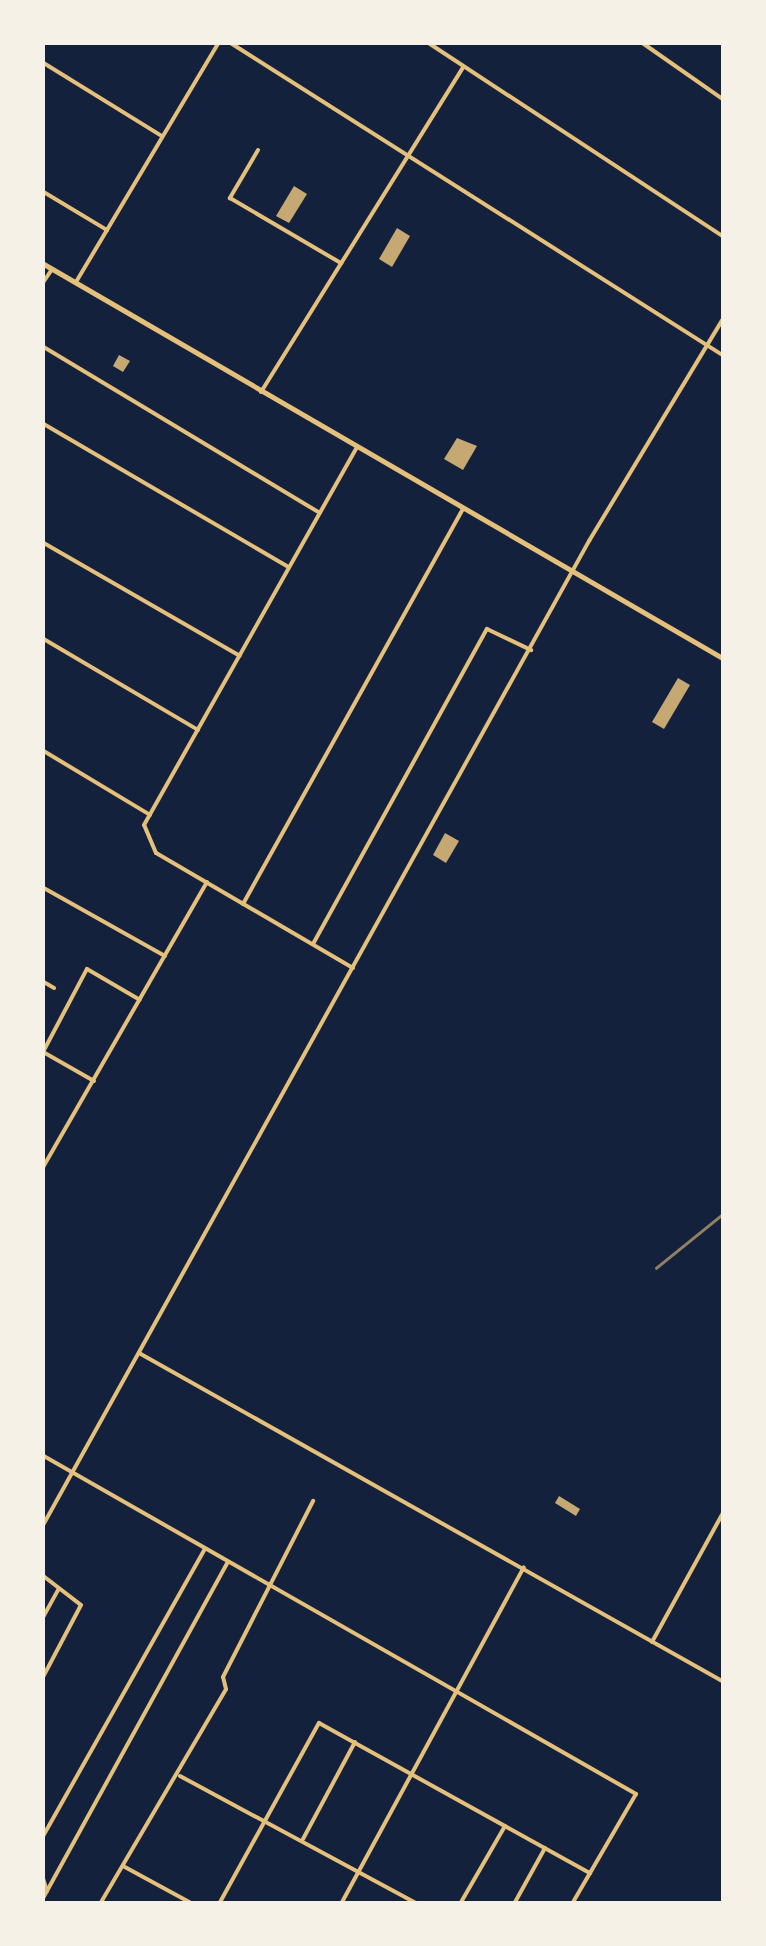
<!DOCTYPE html>
<style>
body{margin:0}
#map{position:relative;width:766px;height:1946px;overflow:hidden;background:#14213d;font-family:"PT Sans Narrow",sans-serif}
div>[style]{position:absolute}
.building>*{inset:0;background:#c6a872}
.minor>*{height:4px;margin:-2px;padding:0 2px;transform-origin:2px;border-radius:2px;background:#e5c07b}
.tertiary>*{height:4px;margin:-2px;padding:0 2px;transform-origin:2px;border-radius:2px;background:#e5c07b}
.primary>*{height:5px;margin:-2.5px;padding:0 2.5px;transform-origin:2.5px;border-radius:2.5px;background:#e5c07b}
.rail>*{height:2.5px;margin:-1.25px;padding:0 1.25px;transform-origin:1.25px;border-radius:1.25px;background:#918062}
span{translate:-50% -50%;white-space:nowrap;text-align:center;line-height:1.15;-webkit-text-stroke:10px #f6f1e7;paint-order:stroke}
.frame{position:absolute;inset:0;border:45px solid #f6f1e7;pointer-events:none}
</style>
<div id="map">
<div class="building">
<div style="clip-path:polygon(294px 186px,307px 194px,289px 223px,276px 216px)"></div>
<div style="clip-path:polygon(397px 228px,410px 236px,392px 267px,379px 259px)"></div>
<div style="clip-path:polygon(119px 355px,130px 361px,123px 372px,113px 366px)"></div>
<div style="clip-path:polygon(457px 438px,477px 446px,463px 470px,444px 459px)"></div>
<div style="clip-path:polygon(678px 678px,690px 685px,664px 729px,652px 722px)"></div>
<div style="clip-path:polygon(445px 833px,459px 841px,446px 863px,433px 855px)"></div>
<div style="clip-path:polygon(559px 1496px,580px 1509px,576px 1516px,555px 1503px)"></div>
</div>
<div class="minor">
<div style="left:229px;top:42px;width:586px;rotate:32.39deg"></div>
<div style="left:427px;top:42px;width:355px;rotate:33.3deg"></div>
<div style="left:641px;top:42px;width:101px;rotate:34.9deg"></div>
<div style="left:42px;top:62px;width:141px;rotate:31.7deg"></div>
<div style="left:258px;top:150px;width:56px;rotate:120.3deg"></div>
<div style="left:230px;top:198px;width:129px;rotate:30.4deg"></div>
<div style="left:42px;top:191px;width:76px;rotate:31deg"></div>
<div style="left:42px;top:284px;width:18px;rotate:-56deg"></div>
<div style="left:42px;top:346px;width:324px;rotate:31deg"></div>
<div style="left:261px;top:392px;width:383px;rotate:-58.1deg"></div>
<div style="left:42px;top:423px;width:285px;rotate:30.3deg"></div>
<div style="left:42px;top:542px;width:228px;rotate:29.9deg"></div>
<div style="left:42px;top:638px;width:181px;rotate:30.5deg"></div>
<div style="left:42px;top:750px;width:126px;rotate:31deg"></div>
<div style="left:42px;top:887px;width:141px;rotate:29.3deg"></div>
<div style="left:243px;top:904px;width:453px;rotate:-60.9deg"></div>
<div style="left:313px;top:944px;width:360px;rotate:-61.1deg"></div>
<div style="left:487px;top:629px;width:49px;rotate:25.5deg"></div>
<div style="left:353px;top:968px;width:228px;rotate:-149.7deg"></div>
<div style="left:156px;top:853px;width:30px;rotate:-113deg"></div>
<div style="left:144px;top:825px;width:434px;rotate:-60.6deg"></div>
<div style="left:42px;top:981px;width:14px;rotate:30deg"></div>
<div style="left:94px;top:1081px;width:59px;rotate:-150.4deg"></div>
<div style="left:43px;top:1052px;width:94px;rotate:-62.1deg"></div>
<div style="left:87px;top:969px;width:61px;rotate:30.3deg"></div>
<div style="left:42px;top:1169px;width:331px;rotate:-60.1deg"></div>
<div style="left:139px;top:1353px;width:671px;rotate:29.35deg"></div>
<div style="left:42px;top:1455px;width:684px;rotate:29.71deg"></div>
<div style="left:636px;top:1794px;width:127px;rotate:120.2deg"></div>
<div style="left:42px;top:1527px;width:1128px;rotate:-60.98deg"></div>
<div style="left:589px;top:541px;width:262px;rotate:-58.9deg"></div>
<div style="left:42px;top:1575px;width:49px;rotate:37.6deg"></div>
<div style="left:81px;top:1605px;width:84px;rotate:117.8deg"></div>
<div style="left:42px;top:1619px;width:35px;rotate:-61deg"></div>
<div style="left:652px;top:1642px;width:149px;rotate:-61.2deg"></div>
<div style="left:180px;top:1776px;width:270px;rotate:28.3deg"></div>
<div style="left:42px;top:1838px;width:330px;rotate:-60.6deg"></div>
<div style="left:303px;top:1839px;width:110px;rotate:-61.8deg"></div>
<div style="left:123px;top:1866px;width:80px;rotate:28.5deg"></div>
<div style="left:42px;top:1875px;width:17px;rotate:73deg"></div>
<div style="left:42px;top:1900px;width:386px;rotate:-61.2deg"></div>
<div style="left:100px;top:1904px;width:249px;rotate:-59.6deg"></div>
<div style="left:226px;top:1689px;width:12px;rotate:-104deg"></div>
<div style="left:223px;top:1677px;width:198px;rotate:-62.9deg"></div>
<div style="left:219px;top:1904px;width:207px;rotate:-61.1deg"></div>
<div style="left:319px;top:1723px;width:310px;rotate:29deg"></div>
<div style="left:341px;top:1904px;width:383px;rotate:-61.5deg"></div>
<div style="left:460px;top:1904px;width:90px;rotate:-60deg"></div>
<div style="left:514px;top:1904px;width:64px;rotate:-61deg"></div>
</div>
<div class="tertiary">
<div style="left:76px;top:282px;width:279px;rotate:-59.2deg"></div>
</div>
<div class="primary">
<div style="left:42px;top:263px;width:789px;rotate:30.14deg"></div>
</div>
<div class="rail">
<div style="left:656px;top:1268px;width:87px;rotate:-39deg"></div>
</div>
<div class="frame"></div>
</div>
